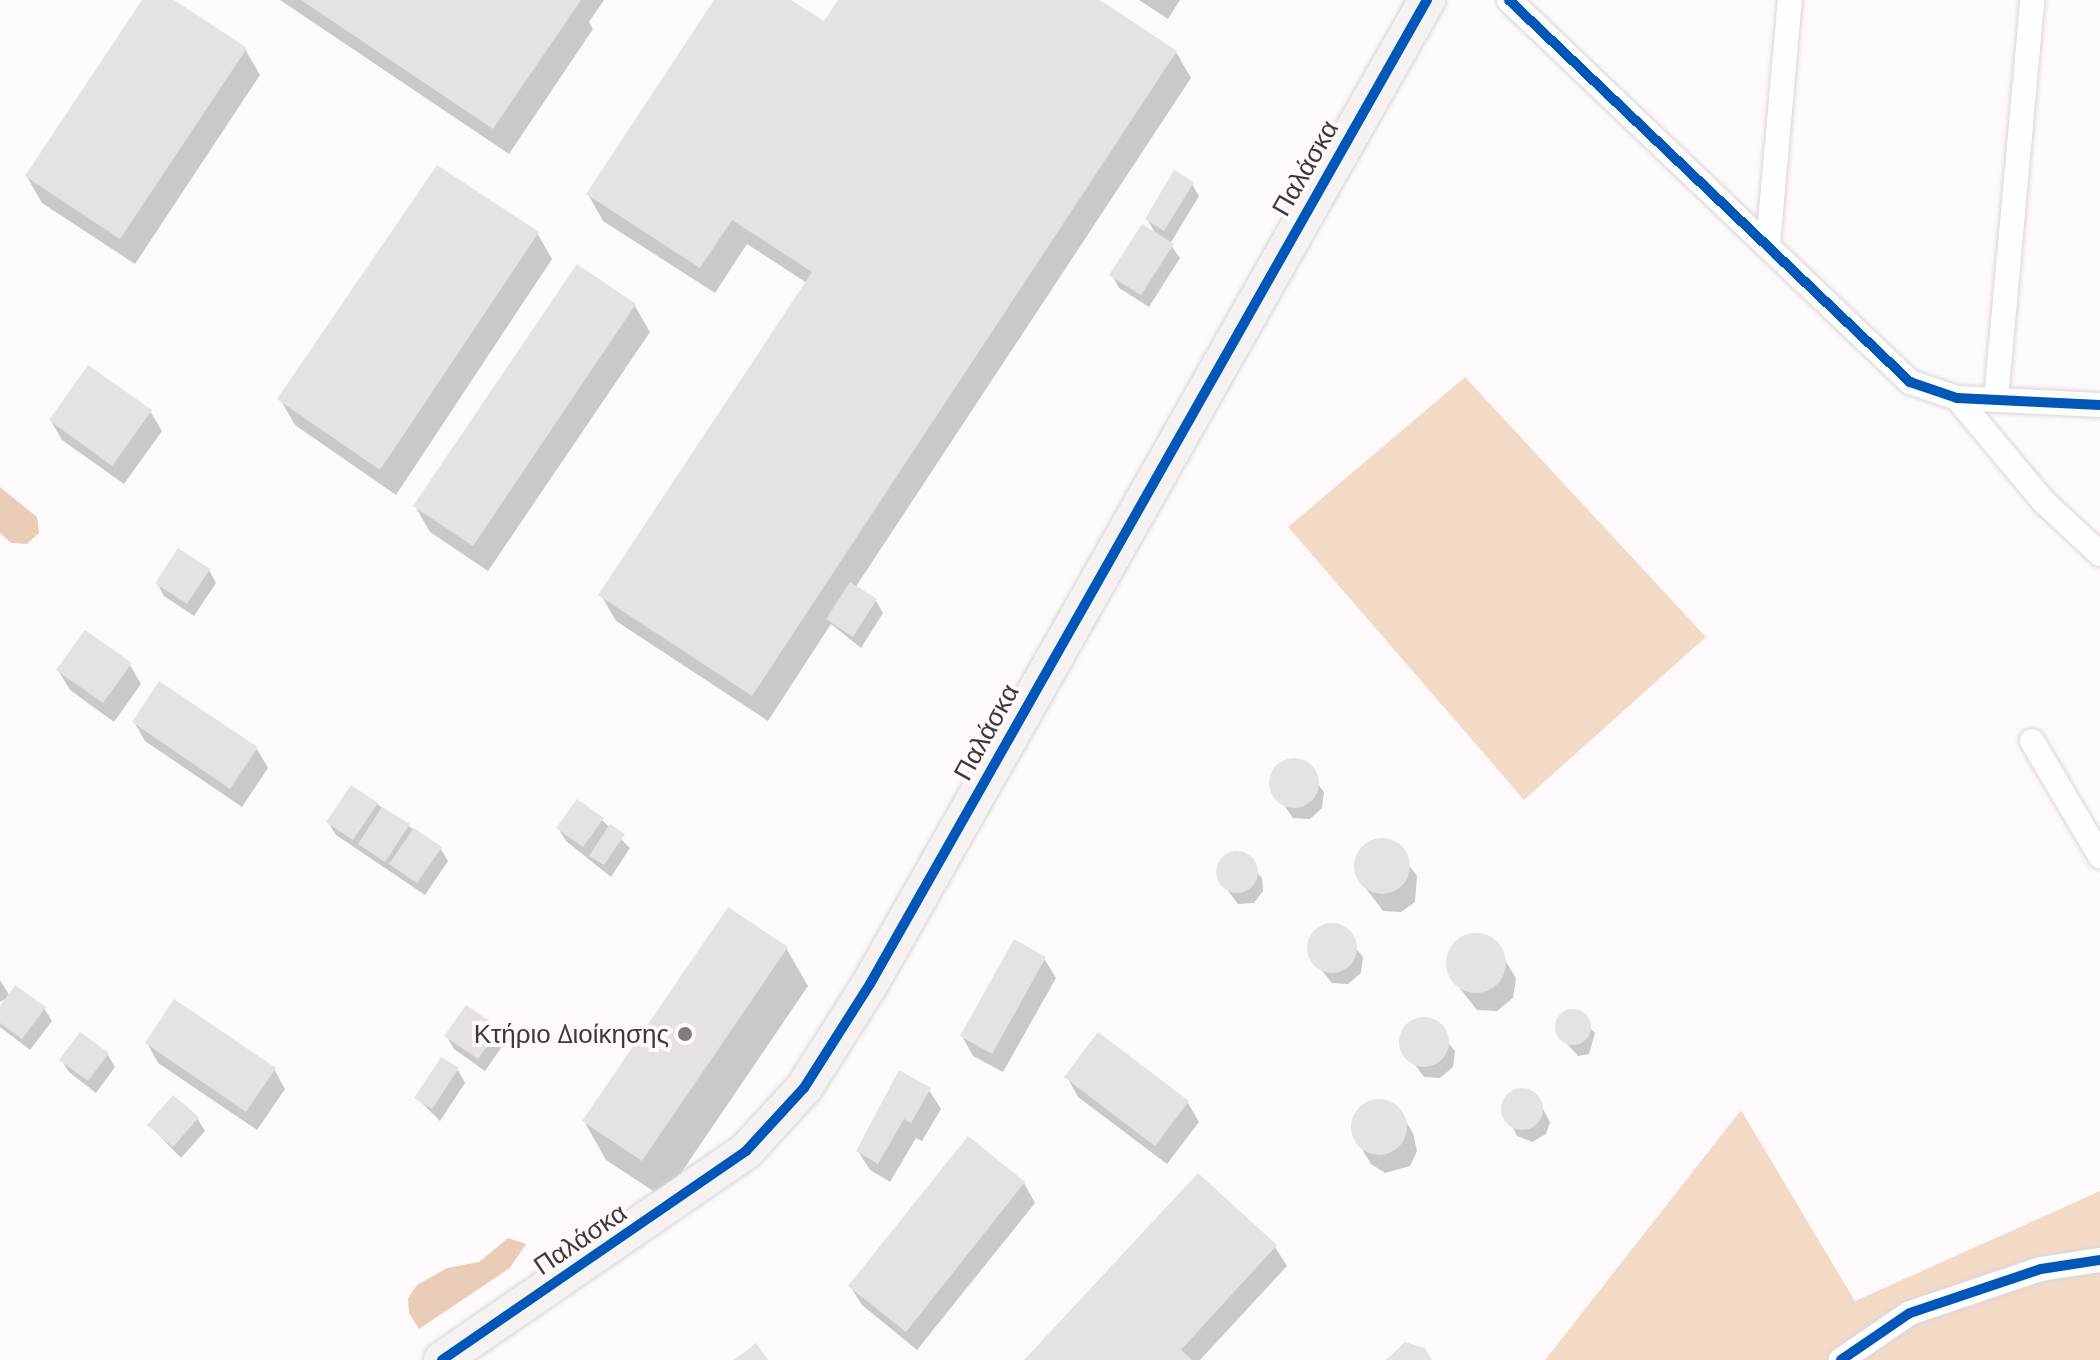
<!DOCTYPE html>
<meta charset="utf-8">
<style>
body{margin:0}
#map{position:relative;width:2100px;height:1360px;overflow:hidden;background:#fefafb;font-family:"PT Sans",sans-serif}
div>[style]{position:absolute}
.green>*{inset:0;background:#f3dac7}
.forest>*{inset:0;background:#eacdb6}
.shadow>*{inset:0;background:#0003}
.building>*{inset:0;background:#e6e2e4}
.round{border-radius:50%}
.roads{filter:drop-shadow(0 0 2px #d9d5d6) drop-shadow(0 0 2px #d9d5d6)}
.street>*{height:24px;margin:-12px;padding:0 12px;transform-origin:12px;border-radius:12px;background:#fffefe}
.secondary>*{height:36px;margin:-18px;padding:0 18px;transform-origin:18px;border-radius:18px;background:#f7f2f2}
.cycleway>*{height:10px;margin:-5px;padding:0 5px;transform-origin:5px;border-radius:5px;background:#0057b8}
.dots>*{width:22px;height:22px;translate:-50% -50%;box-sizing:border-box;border:4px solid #fff9fa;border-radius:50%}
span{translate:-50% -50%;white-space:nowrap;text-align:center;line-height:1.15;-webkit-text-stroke:8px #fff9fa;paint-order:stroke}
.street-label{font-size:26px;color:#3e393a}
.poi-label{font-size:26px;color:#3e393a}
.right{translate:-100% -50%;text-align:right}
</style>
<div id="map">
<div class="green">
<div style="clip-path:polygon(1465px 377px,1706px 637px,1524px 800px,1288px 527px)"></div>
<div style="clip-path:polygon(1741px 1110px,1855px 1301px,2100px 1191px,2100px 1360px,1545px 1360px)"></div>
</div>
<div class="forest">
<div style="clip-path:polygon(0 487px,37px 517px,39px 533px,27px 544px,11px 543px,0 533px)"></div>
<div style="clip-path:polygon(508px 1238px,526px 1244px,510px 1268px,419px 1329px,409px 1313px,408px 1298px,417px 1285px,447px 1268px,479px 1262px)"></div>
</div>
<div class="shadow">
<div style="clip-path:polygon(144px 0,170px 0,245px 49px,260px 75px,135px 264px,42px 203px,27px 177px)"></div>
<div style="clip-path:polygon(280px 0,604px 0,589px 22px,593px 29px,509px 154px)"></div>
<div style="clip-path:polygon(716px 0,787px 0,830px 28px,840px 0,1096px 0,1176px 52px,1191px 78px,855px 588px,876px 601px,883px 613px,861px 648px,831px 624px,768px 721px,616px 621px,601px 595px,807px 283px,747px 244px,715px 293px,603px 221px,588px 194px)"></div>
<div style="clip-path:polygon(1139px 0,1180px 0,1168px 19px)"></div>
<div style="clip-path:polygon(1192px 184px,1199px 196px,1170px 244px,1180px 258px,1149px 307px,1119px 288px,1112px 275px,1157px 236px,1147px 219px)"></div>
<div style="clip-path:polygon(537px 233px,552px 259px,396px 495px,295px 425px,280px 399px)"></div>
<div style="clip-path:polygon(577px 267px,635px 306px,650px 332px,488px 571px,430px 532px,415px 506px)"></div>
<div style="clip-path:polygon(150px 411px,162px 431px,124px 484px,62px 440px,51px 421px)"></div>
<div style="clip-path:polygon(209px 570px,216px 583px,194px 616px,164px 596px,157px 583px)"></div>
<div style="clip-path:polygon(130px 665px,141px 684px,114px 722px,70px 690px,58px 670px)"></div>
<div style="clip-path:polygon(134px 722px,257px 749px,268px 768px,242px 807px,145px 741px)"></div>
<div style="clip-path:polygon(1300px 761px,1324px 792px,1322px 808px,1310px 819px,1293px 818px,1272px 788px,1273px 773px,1284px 763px)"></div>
<div style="clip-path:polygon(377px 804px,440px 848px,448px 861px,425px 895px,336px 835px,328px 822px)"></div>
<div style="clip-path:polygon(602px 820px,630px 848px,611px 877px,566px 841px,558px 828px)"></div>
<div style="clip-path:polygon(1374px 842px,1392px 843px,1417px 876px,1415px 902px,1401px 912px,1383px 911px,1358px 878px,1360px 852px)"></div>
<div style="clip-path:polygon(1230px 854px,1244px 855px,1262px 878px,1263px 891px,1254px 903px,1238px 904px,1219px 879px,1219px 864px)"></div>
<div style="clip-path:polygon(1338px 927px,1363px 957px,1361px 973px,1348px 984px,1332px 983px,1313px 960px,1312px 939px,1322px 928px)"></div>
<div style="clip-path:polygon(1466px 937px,1493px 941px,1516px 978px,1513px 998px,1497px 1011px,1477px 1010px,1450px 976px,1448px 957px)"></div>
<div style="clip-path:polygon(786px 948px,808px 986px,664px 1198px,606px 1160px,584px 1121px)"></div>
<div style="clip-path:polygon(1044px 958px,1056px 978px,1003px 1072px,973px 1056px,962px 1036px)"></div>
<div style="clip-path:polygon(0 980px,10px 996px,44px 1008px,52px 1021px,30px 1050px,0 1027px,0 1009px,9px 997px,0 1002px)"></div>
<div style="clip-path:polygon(1574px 1011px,1595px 1033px,1589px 1054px,1578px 1056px,1559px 1035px,1558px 1022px)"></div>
<div style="clip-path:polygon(1430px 1021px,1455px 1051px,1453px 1067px,1440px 1078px,1424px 1077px,1402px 1047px,1404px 1033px,1415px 1022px)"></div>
<div style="clip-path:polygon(498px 1029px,505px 1042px,485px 1071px,454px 1049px,447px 1037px)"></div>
<div style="clip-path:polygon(147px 1043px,274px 1069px,285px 1089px,257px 1130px,158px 1063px)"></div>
<div style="clip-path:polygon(108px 1055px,115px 1067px,96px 1093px,69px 1072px,61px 1060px)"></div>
<div style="clip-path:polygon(458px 1070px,465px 1083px,440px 1121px,417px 1098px)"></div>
<div style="clip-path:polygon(1067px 1077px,1188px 1103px,1199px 1122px,1167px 1164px,1078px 1097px)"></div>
<div style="clip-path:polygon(929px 1090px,941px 1109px,922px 1141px,916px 1138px,890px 1182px,870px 1170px,858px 1151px)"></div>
<div style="clip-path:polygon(1523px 1090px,1536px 1096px,1550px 1122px,1546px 1134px,1532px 1142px,1517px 1136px,1503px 1108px,1510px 1095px)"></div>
<div style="clip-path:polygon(1378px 1102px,1401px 1113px,1413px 1133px,1417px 1151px,1410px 1166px,1385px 1173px,1371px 1164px,1359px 1144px,1354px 1126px,1361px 1109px)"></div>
<div style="clip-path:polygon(197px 1118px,205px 1131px,181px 1158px,150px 1126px)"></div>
<div style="clip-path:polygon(1024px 1183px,1035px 1203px,917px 1350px,862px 1305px,850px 1286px)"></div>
<div style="clip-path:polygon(1275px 1247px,1287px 1266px,1200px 1360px,1027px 1360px)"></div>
</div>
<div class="building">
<div style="clip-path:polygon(142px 0,174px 0,247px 48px,120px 239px,25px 176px)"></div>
<div style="clip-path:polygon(301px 0,581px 0,493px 129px)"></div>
<div style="clip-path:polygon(714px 0,791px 0,824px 21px,838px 0,1100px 0,1177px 51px,752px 696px,598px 595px,812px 272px,732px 220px,700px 268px,586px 194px)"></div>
<div style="clip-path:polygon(437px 165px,539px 232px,380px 470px,277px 399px)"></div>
<div style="clip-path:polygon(1174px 170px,1194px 182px,1164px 231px,1145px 219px)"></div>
<div style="clip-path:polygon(1142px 224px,1174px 244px,1141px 295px,1109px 275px)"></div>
<div style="clip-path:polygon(577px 264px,636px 304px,473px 546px,413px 506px)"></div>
<div style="clip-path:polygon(88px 365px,152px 410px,112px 466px,49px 420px)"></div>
<div style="clip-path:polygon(178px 548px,210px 569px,187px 604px,155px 583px)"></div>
<div style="clip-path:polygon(850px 582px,877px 599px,853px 637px,826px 619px)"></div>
<div style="clip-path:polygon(85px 630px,132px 663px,103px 703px,56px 670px)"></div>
<div style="clip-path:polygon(159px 681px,258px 747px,230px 789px,132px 722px)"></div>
<div class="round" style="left:1269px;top:758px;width:50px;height:50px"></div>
<div style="clip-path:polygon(351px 785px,378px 803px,353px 840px,326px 822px)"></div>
<div style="clip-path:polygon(577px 799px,604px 818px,583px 847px,556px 828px)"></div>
<div style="clip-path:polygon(382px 807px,410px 824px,385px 862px,358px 844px)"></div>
<div style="clip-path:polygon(610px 824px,625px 834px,604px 865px,589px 856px)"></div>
<div style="clip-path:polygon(414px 828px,442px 847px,417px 883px,389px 864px)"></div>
<div class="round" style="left:1354px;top:838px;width:56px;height:56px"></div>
<div class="round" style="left:1216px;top:851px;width:42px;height:42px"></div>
<div style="clip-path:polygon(728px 907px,788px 947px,642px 1161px,582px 1121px)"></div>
<div class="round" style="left:1307px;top:923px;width:50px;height:50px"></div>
<div class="round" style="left:1446px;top:933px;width:60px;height:60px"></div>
<div style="clip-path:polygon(1014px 939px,1046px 957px,992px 1054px,960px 1036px)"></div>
<div style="clip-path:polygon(15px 985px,46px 1007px,22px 1039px,0 1023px,0 1006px)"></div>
<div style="clip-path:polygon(174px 999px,276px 1068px,246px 1112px,145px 1043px)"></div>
<div style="clip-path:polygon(466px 1005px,500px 1028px,478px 1059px,444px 1036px)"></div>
<div class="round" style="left:1555px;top:1009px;width:36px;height:36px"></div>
<div class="round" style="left:1399px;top:1017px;width:50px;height:50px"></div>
<div style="clip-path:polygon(80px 1032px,109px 1053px,88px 1081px,59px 1060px)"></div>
<div style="clip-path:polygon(1098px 1032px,1189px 1101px,1155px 1146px,1064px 1077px)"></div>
<div style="clip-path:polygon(441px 1057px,459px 1068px,432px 1109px,414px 1098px)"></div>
<div style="clip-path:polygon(899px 1070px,931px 1088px,911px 1123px,904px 1119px,878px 1164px,856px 1151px)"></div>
<div class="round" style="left:1501px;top:1088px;width:42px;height:42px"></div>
<div style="clip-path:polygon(173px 1095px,199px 1117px,173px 1147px,147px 1125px)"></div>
<div class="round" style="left:1351px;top:1099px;width:56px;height:56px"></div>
<div style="clip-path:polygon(968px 1136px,1025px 1182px,906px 1332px,848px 1286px)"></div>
<div style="clip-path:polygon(1198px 1173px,1277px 1245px,1181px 1350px,1192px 1360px,1024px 1360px)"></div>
<div style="clip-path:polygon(1405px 1342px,1425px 1348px,1432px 1360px,1386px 1360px)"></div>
<div style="clip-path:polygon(756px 1343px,768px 1360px,734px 1360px)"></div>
</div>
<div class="roads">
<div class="street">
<div style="left:1509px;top:0;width:554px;rotate:43.61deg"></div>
<div style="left:1910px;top:382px;width:50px;rotate:18.8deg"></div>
<div style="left:1957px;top:398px;width:143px;rotate:2.8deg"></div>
<div style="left:1768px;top:245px;width:246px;rotate:-84.9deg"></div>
<div style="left:1957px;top:398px;width:134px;rotate:50.1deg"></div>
<div style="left:2043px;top:501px;width:78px;rotate:42.9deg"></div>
<div style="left:1996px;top:399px;width:401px;rotate:-84.8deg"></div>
<div style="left:2032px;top:741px;width:134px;rotate:59.4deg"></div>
<div style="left:1841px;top:1360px;width:83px;rotate:-34.3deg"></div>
<div style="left:1910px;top:1313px;width:138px;rotate:-18.6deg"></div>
<div style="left:2041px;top:1269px;width:60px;rotate:-8.7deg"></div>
</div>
<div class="secondary">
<div style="left:442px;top:1360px;width:369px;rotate:-34.5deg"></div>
<div style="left:746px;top:1151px;width:86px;rotate:-47.4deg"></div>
<div style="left:804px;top:1088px;width:123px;rotate:-57.6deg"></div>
<div style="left:870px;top:984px;width:1131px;rotate:-60.49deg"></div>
</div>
</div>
<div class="cycleway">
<div style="left:1509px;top:0;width:554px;rotate:43.61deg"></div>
<div style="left:1910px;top:382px;width:50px;rotate:18.8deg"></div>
<div style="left:1957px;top:398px;width:143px;rotate:2.8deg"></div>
<div style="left:442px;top:1360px;width:369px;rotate:-34.5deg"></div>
<div style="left:746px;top:1151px;width:86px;rotate:-47.4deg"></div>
<div style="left:804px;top:1088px;width:123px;rotate:-57.6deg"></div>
<div style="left:870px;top:984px;width:1131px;rotate:-60.49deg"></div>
<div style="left:1841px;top:1360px;width:83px;rotate:-34.3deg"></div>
<div style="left:1910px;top:1313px;width:138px;rotate:-18.6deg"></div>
<div style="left:2041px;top:1269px;width:60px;rotate:-8.7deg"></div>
</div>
<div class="dots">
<div style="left:685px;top:1034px;background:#817d7e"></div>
</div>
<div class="street-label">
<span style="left:1305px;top:168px;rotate:-60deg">Παλάσκα</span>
<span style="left:986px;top:732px;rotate:-61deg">Παλάσκα</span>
<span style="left:580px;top:1239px;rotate:-34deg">Παλάσκα</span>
</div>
<div class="poi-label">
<span class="right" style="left:669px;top:1034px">Κτήριο Διοίκησης</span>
</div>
</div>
